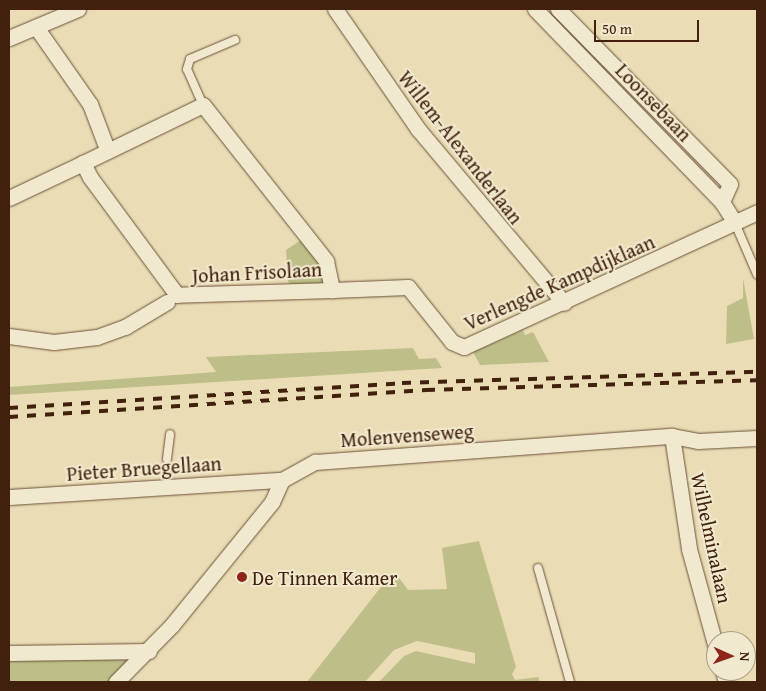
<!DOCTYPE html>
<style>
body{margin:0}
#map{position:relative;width:766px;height:691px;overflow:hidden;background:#eaddb5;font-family:"Gentium Book Plus",serif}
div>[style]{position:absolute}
.green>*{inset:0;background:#bebf88}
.roads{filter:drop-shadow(0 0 1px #6b5037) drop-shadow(0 0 1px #6b5037)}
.service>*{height:8px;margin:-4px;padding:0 4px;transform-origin:4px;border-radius:4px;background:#f1e9cf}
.minor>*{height:15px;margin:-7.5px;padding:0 7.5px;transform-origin:7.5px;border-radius:7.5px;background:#f1e9cf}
.rail>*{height:4px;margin-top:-2px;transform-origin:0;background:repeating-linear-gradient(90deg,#41210d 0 9px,transparent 0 18px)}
.dots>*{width:14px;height:14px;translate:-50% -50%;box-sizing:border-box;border:2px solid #f1e9cf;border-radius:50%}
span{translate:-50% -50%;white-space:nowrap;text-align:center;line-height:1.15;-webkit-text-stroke:4px #f1e9cf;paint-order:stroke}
.street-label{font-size:20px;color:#41210d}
.poi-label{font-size:20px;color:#41210d}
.left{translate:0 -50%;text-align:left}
.frame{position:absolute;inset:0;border:10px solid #41210d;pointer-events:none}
.north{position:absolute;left:706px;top:631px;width:50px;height:50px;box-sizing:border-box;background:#f1e9cf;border:1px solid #ab9981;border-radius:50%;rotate:92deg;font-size:14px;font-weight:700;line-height:20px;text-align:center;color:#41210d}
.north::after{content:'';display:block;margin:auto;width:18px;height:22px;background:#8f2418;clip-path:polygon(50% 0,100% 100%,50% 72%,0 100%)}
.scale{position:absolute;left:594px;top:20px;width:105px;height:22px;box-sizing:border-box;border:2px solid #41210d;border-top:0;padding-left:6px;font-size:15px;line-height:18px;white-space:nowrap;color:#41210d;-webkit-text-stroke:4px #f1e9cf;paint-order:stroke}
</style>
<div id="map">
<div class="green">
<div style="clip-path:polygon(301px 240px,324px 270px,323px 284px,291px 287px,288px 281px,286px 250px)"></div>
<div style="clip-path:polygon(743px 278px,754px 339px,726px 344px,727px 306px,743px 298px)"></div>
<div style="clip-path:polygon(523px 330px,525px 335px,533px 332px,549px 362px,480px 365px,473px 352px)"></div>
<div style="clip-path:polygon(413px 348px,419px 359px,436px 358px,442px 368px,9px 395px,9px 387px,216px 372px,206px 357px)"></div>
<div style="clip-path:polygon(479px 541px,516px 667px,512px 674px,515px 680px,538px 677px,540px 682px,379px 682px,404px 656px,416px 651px,475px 664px,475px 653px,417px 641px,394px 650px,365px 682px,307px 682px,391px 574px,397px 575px,408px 590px,447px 589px,442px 548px)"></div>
<div style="clip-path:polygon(134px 652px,109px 682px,9px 682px,9px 659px)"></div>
</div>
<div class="roads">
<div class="service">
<div style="left:203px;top:105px;width:39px;rotate:-114deg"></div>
<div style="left:187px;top:69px;width:10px;rotate:-73deg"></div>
<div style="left:190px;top:59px;width:49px;rotate:-22.9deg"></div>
<div style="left:735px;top:223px;width:56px;rotate:66.7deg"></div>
<div style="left:167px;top:459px;width:25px;rotate:-83deg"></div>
<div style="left:538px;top:568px;width:118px;rotate:74.3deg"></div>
</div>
<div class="minor">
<div style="left:335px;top:9px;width:146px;rotate:55.3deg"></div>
<div style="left:418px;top:129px;width:227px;rotate:50deg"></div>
<div style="left:535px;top:9px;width:269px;rotate:45.9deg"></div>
<div style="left:722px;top:202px;width:25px;rotate:58deg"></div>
<div style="left:558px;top:9px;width:245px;rotate:45.5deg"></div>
<div style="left:730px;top:184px;width:20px;rotate:114deg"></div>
<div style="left:36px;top:27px;width:94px;rotate:55deg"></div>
<div style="left:90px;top:104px;width:48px;rotate:69.3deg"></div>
<div style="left:9px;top:38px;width:75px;rotate:-22.8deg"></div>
<div style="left:203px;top:105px;width:199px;rotate:51.7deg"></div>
<div style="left:326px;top:261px;width:30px;rotate:78deg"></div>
<div style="left:332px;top:290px;width:155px;rotate:178.2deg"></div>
<div style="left:177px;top:295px;width:147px;rotate:-126.4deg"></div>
<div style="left:90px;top:177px;width:16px;rotate:-117deg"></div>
<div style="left:83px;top:163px;width:133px;rotate:-25.8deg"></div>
<div style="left:9px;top:198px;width:82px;rotate:-25.3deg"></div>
<div style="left:332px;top:290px;width:76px;rotate:-2.3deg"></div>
<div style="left:408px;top:287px;width:70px;rotate:51.3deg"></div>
<div style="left:452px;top:342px;width:13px;rotate:23deg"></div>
<div style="left:464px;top:347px;width:323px;rotate:-24.7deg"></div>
<div style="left:9px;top:336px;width:45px;rotate:7.6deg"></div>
<div style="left:54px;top:342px;width:43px;rotate:-6.6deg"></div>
<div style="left:97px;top:337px;width:30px;rotate:-20deg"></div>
<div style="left:125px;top:327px;width:49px;rotate:-30.8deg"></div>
<div style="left:672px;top:436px;width:114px;rotate:81.4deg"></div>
<div style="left:689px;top:549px;width:103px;rotate:74.7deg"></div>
<div style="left:9px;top:497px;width:274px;rotate:-3.6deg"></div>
<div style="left:9px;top:653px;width:140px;rotate:-0.8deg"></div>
<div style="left:723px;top:671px;width:11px;rotate:75deg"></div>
<div style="left:116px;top:682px;width:80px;rotate:-45.5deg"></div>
<div style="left:172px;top:625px;width:159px;rotate:-50.9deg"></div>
<div style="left:272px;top:502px;width:24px;rotate:-66deg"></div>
<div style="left:282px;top:480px;width:38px;rotate:-29deg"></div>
<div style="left:315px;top:462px;width:358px;rotate:-4.2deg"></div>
<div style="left:672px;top:436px;width:26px;rotate:11deg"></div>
<div style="left:698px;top:441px;width:59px;rotate:-2.9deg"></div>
</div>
</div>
<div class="rail">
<div style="left:9px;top:408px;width:394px;rotate:-3.6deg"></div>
<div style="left:402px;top:383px;width:355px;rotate:-1.8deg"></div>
<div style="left:9px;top:417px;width:418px;rotate:-3.7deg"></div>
<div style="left:426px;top:390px;width:331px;rotate:-1.7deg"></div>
</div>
<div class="dots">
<div style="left:242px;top:577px;background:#8f2418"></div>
</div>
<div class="street-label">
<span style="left:654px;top:102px;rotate:46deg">Loonsebaan</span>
<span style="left:461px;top:147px;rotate:52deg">Willem-Alexanderlaan</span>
<span style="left:257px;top:272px;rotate:-3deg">Johan Frisolaan</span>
<span style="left:559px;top:282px;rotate:-24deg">Verlengde Kampdijklaan</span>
<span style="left:407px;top:435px;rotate:-4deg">Molenvenseweg</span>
<span style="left:144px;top:468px;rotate:-4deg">Pieter Bruegellaan</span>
<span style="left:712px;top:538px;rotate:78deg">Wilhelminalaan</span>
</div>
<div class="poi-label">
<span class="left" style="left:252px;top:577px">De Tinnen Kamer</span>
</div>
<div class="frame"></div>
<div class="north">N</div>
<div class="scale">50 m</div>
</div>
